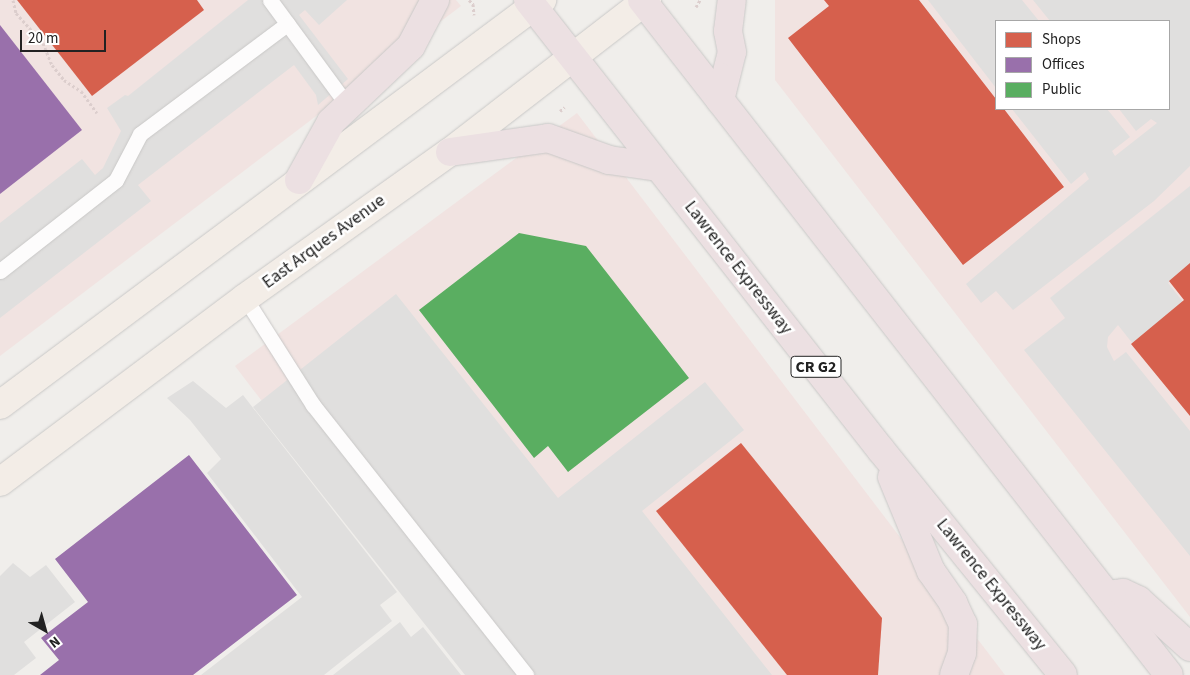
<!DOCTYPE html>
<style>
body{margin:0}
#map{position:relative;width:1190px;height:675px;overflow:hidden;background:#f0eeeb;font-family:"Source Sans 3",sans-serif}
div>[style]{position:absolute}
.commercial>*{inset:0;background:#f1e3e1}
.parking>*{inset:0;background:#e0dfde}
.shops>*{inset:0;background:#d6604d}
.offices>*{inset:0;background:#9970ab}
.public>*{inset:0;background:#5aae61}
.path>*{height:3px;margin-top:-1.5px;transform-origin:0;background:repeating-linear-gradient(90deg,#dccecd 0 2.5px,transparent 0 5px)}
.roads{filter:drop-shadow(0 0 1px #c9c8c7) drop-shadow(0 0 1px #c9c8c7)}
.lane>*{height:15px;margin:-7.5px;padding:0 7.5px;transform-origin:7.5px;border-radius:7.5px;background:#fdfcfc}
.primary>*{height:28px;margin:-14px;padding:0 14px;transform-origin:14px;border-radius:14px;background:#f3ede7}
.highway>*{height:28px;margin:-14px;padding:0 14px;transform-origin:14px;border-radius:14px;background:#ece0e2}
span{translate:-50% -50%;white-space:nowrap;text-align:center;line-height:1.15;-webkit-text-stroke:5px #fff;paint-order:stroke}
.shield-label span{padding:1px 4px;background:#fff;border:1px solid;border-radius:4px;-webkit-text-stroke-width:0}
.shield-label{font-size:16px;color:#222;font-weight:700}
.street-label{font-size:18px;color:#222}
.legend{position:absolute;left:995px;top:20px;width:175px;height:90px;box-sizing:border-box;background:#fff;border:1px solid #a7a7a7;margin:0;padding:6px 9px;list-style:none;font-size:15px;color:#222}
.legend li{display:flex;align-items:center;gap:10px;height:25px}
.legend b{width:25px;border:1px solid #a7a7a7}
.north{position:absolute;left:20px;top:605px;width:50px;height:50px;-webkit-text-stroke:4px #fff;paint-order:stroke;rotate:142deg;font-size:14px;font-weight:700;line-height:20px;text-align:center;color:#222}
.north::after{content:'';display:block;margin:auto;width:18px;height:22px;background:#222;clip-path:polygon(50% 0,100% 100%,50% 72%,0 100%)}
.scale{position:absolute;left:20px;top:30px;width:86px;height:22px;box-sizing:border-box;border:2px solid #222;border-top:0;padding-left:6px;font-size:15px;line-height:18px;white-space:nowrap;color:#222;-webkit-text-stroke:4px #fff;paint-order:stroke}
</style>
<div id="map">
<div class="commercial">
<div style="clip-path:polygon(0 0,456px 0,461px 6px,0 356px)"></div>
<div style="clip-path:polygon(evenodd,775px 0,1190px 0,1190px 617px,775px 80px,775px 0,996px 21px,1169px 21px,1169px 109px,996px 109px,996px 21px)"></div>
<div style="clip-path:polygon(577px 113px,1005px 675px,472px 675px,235px 366px)"></div>
</div>
<div class="parking">
<div style="clip-path:polygon(248px 0,347px 0,319px 25px,305px 10px,299px 15px,348px 79px,318px 105px,316px 95px,294px 65px,138px 185px,151px 201px,0 318px,0 223px,82px 159px,95px 175px,103px 168px,121px 131px,107px 108px,125px 95px,128px 96px)"></div>
<div style="clip-path:polygon(928px 0,1022px 0,1039px 21px,996px 21px,996px 88px)"></div>
<div style="clip-path:polygon(1033px 0,1190px 0,1190px 166px,1154px 201px,1013px 310px,996px 291px,981px 303px,966px 284px,1089px 179px,1085px 172px,1071px 184px,1012px 109px,1107px 109px,1130px 137px,1112px 151px,1115px 156px,1157px 123px,1151px 119px,1136px 131px,1119px 109px,1169px 109px,1169px 21px,1050px 21px)"></div>
<div style="clip-path:polygon(1190px 186px,1190px 266px,1168px 283px,1184px 303px,1133px 344px,1118px 325px,1108px 337px,1107px 347px,1114px 361px,1126px 352px,1190px 431px,1190px 556px,1024px 350px,1065px 318px,1050px 298px)"></div>
<div style="clip-path:polygon(396px 294px,558px 498px,705px 382px,744px 430px,642px 511px,772px 675px,465px 675px,253px 407px)"></div>
<div style="clip-path:polygon(193px 381px,226px 408px,243px 395px,397px 592px,380px 605px,392px 621px,324px 675px,201px 675px,302px 597px,207px 473px,221px 459px,190px 420px,167px 398px)"></div>
<div style="clip-path:polygon(13px 563px,30px 577px,46px 565px,75px 602px,24px 642px,36px 658px,14px 675px,0 675px,0 576px)"></div>
<div style="clip-path:polygon(400px 622px,411px 637px,423px 627px,461px 675px,333px 675px)"></div>
</div>
<div class="shops">
<div style="clip-path:polygon(17px 0,197px 0,204px 10px,92px 96px)"></div>
<div style="clip-path:polygon(824px 0,919px 0,996px 99px,996px 109px,1004px 109px,1064px 187px,963px 265px,788px 38px,829px 6px)"></div>
<div style="clip-path:polygon(1190px 263px,1190px 416px,1131px 344px,1184px 300px,1169px 281px)"></div>
<div style="clip-path:polygon(741px 443px,882px 618px,878px 675px,787px 675px,656px 511px)"></div>
</div>
<div class="offices">
<div style="clip-path:polygon(0 25px,82px 130px,0 194px)"></div>
<div style="clip-path:polygon(189px 455px,297px 595px,193px 675px,40px 675px,59px 660px,41px 638px,88px 602px,55px 559px)"></div>
</div>
<div class="public">
<div style="clip-path:polygon(519px 233px,586px 246px,689px 378px,568px 472px,548px 446px,534px 458px,419px 310px)"></div>
</div>
<div class="path">
<div style="left:13px;top:0;width:13px;rotate:77deg"></div>
<div style="left:16px;top:13px;width:40px;rotate:48deg"></div>
<div style="left:43px;top:43px;width:24px;rotate:68deg"></div>
<div style="left:52px;top:65px;width:19px;rotate:51deg"></div>
<div style="left:64px;top:80px;width:20px;rotate:33deg"></div>
<div style="left:81px;top:91px;width:27px;rotate:54deg"></div>
<div style="left:469px;top:0;width:6px;rotate:45deg"></div>
<div style="left:473px;top:4px;width:11px;rotate:85deg"></div>
<div style="left:696px;top:7px;width:8px;rotate:-60deg"></div>
<div style="left:560px;top:111px;width:6px;rotate:-39deg"></div>
</div>
<div class="roads">
<div class="lane">
<div style="left:270px;top:0;width:132px;rotate:53.7deg"></div>
<div style="left:0;top:271px;width:147px;rotate:-38.1deg"></div>
<div style="left:116px;top:180px;width:52px;rotate:-62.4deg"></div>
<div style="left:140px;top:134px;width:184px;rotate:-36.8deg"></div>
<div style="left:245px;top:298px;width:127px;rotate:57.6deg"></div>
<div style="left:313px;top:405px;width:344px;rotate:51.7deg"></div>
</div>
<div class="primary">
<div style="left:0;top:405px;width:677px;rotate:-36.77deg"></div>
<div style="left:0;top:482px;width:306px;rotate:-36.9deg"></div>
<div style="left:245px;top:298px;width:252px;rotate:-35.5deg"></div>
<div style="left:450px;top:152px;width:249px;rotate:-37.7deg"></div>
</div>
<div class="highway">
<div style="left:528px;top:0;width:572px;rotate:51.89deg"></div>
<div style="left:881px;top:450px;width:289px;rotate:51deg"></div>
<div style="left:642px;top:0;width:856px;rotate:52.02deg"></div>
<div style="left:720px;top:100px;width:49px;rotate:-76deg"></div>
<div style="left:732px;top:52px;width:21px;rotate:-101deg"></div>
<div style="left:728px;top:31px;width:31px;rotate:-83deg"></div>
<div style="left:450px;top:152px;width:99px;rotate:-8.1deg"></div>
<div style="left:548px;top:138px;width:65px;rotate:19.8deg"></div>
<div style="left:609px;top:160px;width:49px;rotate:8.1deg"></div>
<div style="left:299px;top:180px;width:66px;rotate:-61.1deg"></div>
<div style="left:331px;top:122px;width:110px;rotate:-43.5deg"></div>
<div style="left:411px;top:46px;width:52px;rotate:-62.4deg"></div>
<div style="left:892px;top:477px;width:102px;rotate:67.5deg"></div>
<div style="left:931px;top:571px;width:39px;rotate:55deg"></div>
<div style="left:953px;top:603px;width:23px;rotate:65deg"></div>
<div style="left:963px;top:624px;width:29px;rotate:92deg"></div>
<div style="left:962px;top:653px;width:23px;rotate:110deg"></div>
<div style="left:1107px;top:595px;width:16px;rotate:-7deg"></div>
<div style="left:1123px;top:593px;width:17px;rotate:25deg"></div>
<div style="left:1138px;top:600px;width:70px;rotate:42.1deg"></div>
</div>
</div>
<div class="shield-label">
<span style="left:816px;top:367px">CR G2</span>
</div>
<div class="street-label">
<span style="left:324px;top:242px;rotate:-36deg">East Arques Avenue</span>
<span style="left:738px;top:268px;rotate:52deg">Lawrence Expressway</span>
<span style="left:991px;top:585px;rotate:51deg">Lawrence Expressway</span>
</div>
<ul class="legend">
<li><b style="height:14px;background:#d6604d"></b>Shops</li>
<li><b style="height:14px;background:#9970ab"></b>Offices</li>
<li><b style="height:14px;background:#5aae61"></b>Public</li>
</ul>
<div class="north">N</div>
<div class="scale">20 m</div>
</div>
